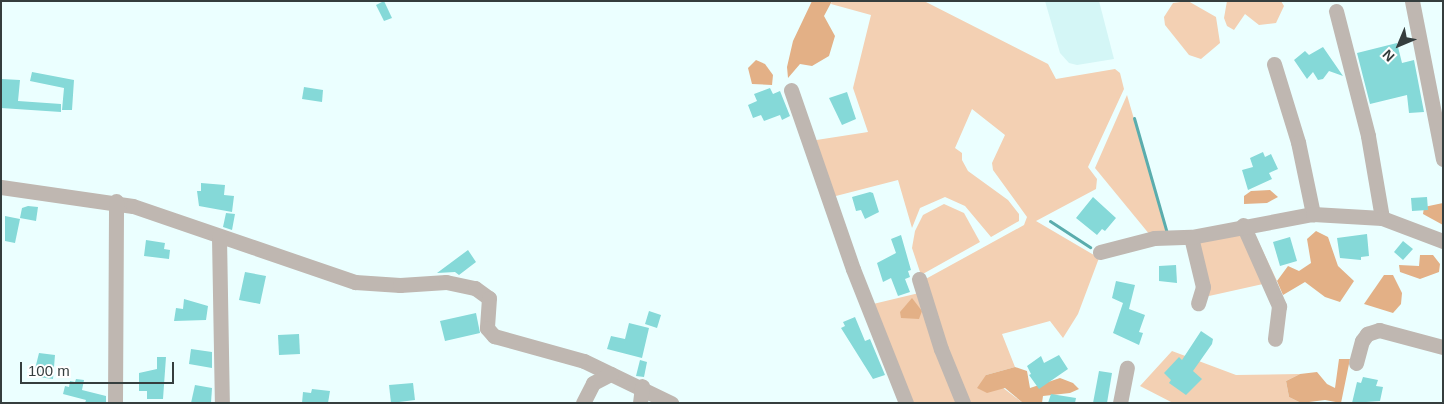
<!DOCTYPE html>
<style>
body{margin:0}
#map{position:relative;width:1444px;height:404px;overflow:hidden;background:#ebffff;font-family:Arial,sans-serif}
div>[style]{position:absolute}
.built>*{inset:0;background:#d4f6f6}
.green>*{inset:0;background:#f3d0b3}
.forest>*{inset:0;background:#e3b086}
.stream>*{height:3px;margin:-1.5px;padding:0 1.5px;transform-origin:1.5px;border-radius:1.5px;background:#5aadad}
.building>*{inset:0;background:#85d9d8}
.minor>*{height:15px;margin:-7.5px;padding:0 7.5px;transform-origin:7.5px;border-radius:7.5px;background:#bfb7b1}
span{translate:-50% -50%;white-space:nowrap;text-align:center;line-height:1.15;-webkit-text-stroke:5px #fff;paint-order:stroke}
.frame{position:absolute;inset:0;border:2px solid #353e3e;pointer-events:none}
.north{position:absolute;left:1374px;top:20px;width:50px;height:50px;-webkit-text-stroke:4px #fff;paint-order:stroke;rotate:225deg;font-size:14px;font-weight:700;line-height:20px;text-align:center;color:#353e3e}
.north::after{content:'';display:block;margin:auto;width:18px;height:22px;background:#353e3e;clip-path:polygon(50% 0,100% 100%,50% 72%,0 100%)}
.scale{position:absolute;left:20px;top:362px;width:154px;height:22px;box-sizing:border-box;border:2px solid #353e3e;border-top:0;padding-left:6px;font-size:15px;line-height:18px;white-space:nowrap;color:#353e3e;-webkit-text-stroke:4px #fff;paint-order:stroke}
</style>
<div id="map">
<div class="built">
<div style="clip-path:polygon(1045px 1px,1099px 1px,1114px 59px,1077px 65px,1069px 63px,1060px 53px)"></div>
</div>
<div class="green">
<div style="clip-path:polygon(832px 1px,924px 1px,1048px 64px,1056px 79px,1115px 69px,1120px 73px,1124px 89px,1088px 167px,1097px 179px,1096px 189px,1036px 221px,1099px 258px,1078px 314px,1063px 338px,1050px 321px,1002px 334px,1015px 367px,986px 375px,1023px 403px,966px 403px,922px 281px,1024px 225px,1027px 217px,993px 170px,992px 163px,1005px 135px,972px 109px,955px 148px,962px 153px,962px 160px,968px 171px,1008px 200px,1019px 214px,1019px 221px,991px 237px,965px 206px,945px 197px,920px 208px,912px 228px,898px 180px,832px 197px,810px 141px,868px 132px,853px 88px,871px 15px,831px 4px)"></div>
<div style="clip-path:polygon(1188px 1px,1216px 17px,1220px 43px,1201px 59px,1189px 55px,1165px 25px,1164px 17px,1173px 3px)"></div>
<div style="clip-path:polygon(1227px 1px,1281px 1px,1284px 6px,1276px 23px,1259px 25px,1245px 14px,1234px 30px,1227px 26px,1224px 18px)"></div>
<div style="clip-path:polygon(1127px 95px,1167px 232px,1150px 235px,1095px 168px)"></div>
<div style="clip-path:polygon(944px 204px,964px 213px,980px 242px,921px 275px,912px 248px,915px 231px,923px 215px)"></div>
<div style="clip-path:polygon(1252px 228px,1277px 281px,1209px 296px,1196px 243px)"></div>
<div style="clip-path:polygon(919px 293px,958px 403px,906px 403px,869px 305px)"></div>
<div style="clip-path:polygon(1172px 351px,1236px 375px,1300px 374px,1286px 381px,1289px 397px,1301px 403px,1173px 403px,1140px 386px)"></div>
</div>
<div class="forest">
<div style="clip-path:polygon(812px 1px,832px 1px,824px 16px,835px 36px,829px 56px,812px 66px,800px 64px,788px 78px,787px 67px,793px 41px)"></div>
<div style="clip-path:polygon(756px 60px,765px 64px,773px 75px,772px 85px,752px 84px,748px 68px)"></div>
<div style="clip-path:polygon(1270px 190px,1278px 197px,1267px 203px,1244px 204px,1244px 196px,1251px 191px)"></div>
<div style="clip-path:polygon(1443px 203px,1443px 225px,1423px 214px,1424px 207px)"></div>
<div style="clip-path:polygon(1316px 231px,1328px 237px,1338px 266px,1354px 281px,1340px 302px,1325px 297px,1305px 282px,1283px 295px,1277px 281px,1288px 266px,1299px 271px,1311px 263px,1307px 239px)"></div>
<div style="clip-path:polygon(1420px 255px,1433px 255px,1440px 264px,1439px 272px,1420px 279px,1400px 272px,1399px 265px,1419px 266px)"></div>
<div style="clip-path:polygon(1384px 275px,1393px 275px,1402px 293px,1401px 304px,1393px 313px,1364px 304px)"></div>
<div style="clip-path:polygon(912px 298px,922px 311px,919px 319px,901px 318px,900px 312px)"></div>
<div style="clip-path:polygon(1339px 359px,1350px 359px,1341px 403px,1325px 400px,1301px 403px,1289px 397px,1286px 381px,1300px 374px,1317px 372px,1327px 384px,1335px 388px)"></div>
<div style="clip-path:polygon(1015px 367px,1027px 371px,1030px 388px,1060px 378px,1073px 383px,1079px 389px,1070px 393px,1043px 396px,1042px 403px,1023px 403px,1005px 388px,987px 393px,977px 388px,986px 375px)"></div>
</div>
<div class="stream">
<div style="left:1134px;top:118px;width:120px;rotate:74deg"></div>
<div style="left:1050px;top:221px;width:48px;rotate:33deg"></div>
</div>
<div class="building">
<div style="clip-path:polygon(384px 1px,392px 18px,384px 21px,376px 5px)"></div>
<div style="clip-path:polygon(1397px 43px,1402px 63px,1414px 60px,1424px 112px,1409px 113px,1407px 95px,1370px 104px,1357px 53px)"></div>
<div style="clip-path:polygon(1323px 47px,1343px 76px,1329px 71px,1323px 79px,1318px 80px,1313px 72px,1307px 79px,1294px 60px,1305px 51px,1309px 55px)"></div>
<div style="clip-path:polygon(32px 72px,74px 80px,72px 110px,62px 110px,64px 88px,30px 81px)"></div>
<div style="clip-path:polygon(2px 79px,20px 80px,18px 101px,61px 104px,61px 112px,1px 108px)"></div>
<div style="clip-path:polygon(304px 87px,323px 90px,322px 102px,302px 99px)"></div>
<div style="clip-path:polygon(770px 88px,773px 94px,780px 91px,790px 116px,782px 120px,780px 115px,764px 121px,761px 115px,753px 118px,748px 105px,757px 101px,754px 94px)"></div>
<div style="clip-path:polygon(847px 92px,856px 119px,842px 125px,829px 98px)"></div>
<div style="clip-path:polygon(1263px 152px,1265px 157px,1271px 154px,1278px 169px,1269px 173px,1272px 179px,1248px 190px,1242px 170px,1253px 167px,1250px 158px)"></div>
<div style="clip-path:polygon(201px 183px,225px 185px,224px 195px,234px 196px,232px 212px,199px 206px,197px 191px,201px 191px)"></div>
<div style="clip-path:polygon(870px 192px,873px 193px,879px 212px,865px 219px,861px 210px,856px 211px,852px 197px)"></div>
<div style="clip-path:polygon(1093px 197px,1116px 218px,1105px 231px,1102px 229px,1097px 235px,1076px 218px)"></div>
<div style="clip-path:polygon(1427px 197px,1428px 210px,1412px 211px,1411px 198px)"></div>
<div style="clip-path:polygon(28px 206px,38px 207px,36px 221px,20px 218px,22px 208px)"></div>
<div style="clip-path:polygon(226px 213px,235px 214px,232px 230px,223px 227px)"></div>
<div style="clip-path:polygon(5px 216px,20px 219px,15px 243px,5px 241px)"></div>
<div style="clip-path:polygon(1367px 234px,1369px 256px,1361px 257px,1361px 260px,1340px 258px,1337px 238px)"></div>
<div style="clip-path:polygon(901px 235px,911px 270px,908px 271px,910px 277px,905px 279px,910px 292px,898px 296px,891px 278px,883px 282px,877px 263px,896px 253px,891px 239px)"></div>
<div style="clip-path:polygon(1290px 237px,1297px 261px,1280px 266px,1273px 242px)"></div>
<div style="clip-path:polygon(146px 240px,165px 243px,164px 249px,170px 250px,169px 259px,144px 256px)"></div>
<div style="clip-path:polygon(1403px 241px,1413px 249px,1403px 260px,1394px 252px)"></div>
<div style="clip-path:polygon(468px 250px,476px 262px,459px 275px,455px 272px,437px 273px)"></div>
<div style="clip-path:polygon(1176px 265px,1177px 283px,1159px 281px,1159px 266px)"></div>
<div style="clip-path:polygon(245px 272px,266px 276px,260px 304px,239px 300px)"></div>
<div style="clip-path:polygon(1116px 281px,1135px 285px,1129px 309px,1145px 315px,1139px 332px,1143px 333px,1139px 345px,1113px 333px,1123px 303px,1112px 298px)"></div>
<div style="clip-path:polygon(184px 299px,208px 306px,206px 320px,174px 321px,176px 308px,183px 309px)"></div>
<div style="clip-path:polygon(649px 311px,661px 315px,657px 328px,645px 324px)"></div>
<div style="clip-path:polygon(476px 313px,480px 333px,445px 341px,440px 321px)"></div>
<div style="clip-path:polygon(855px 317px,865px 341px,870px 339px,885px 375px,873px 379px,841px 328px,845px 326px,843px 322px)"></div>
<div style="clip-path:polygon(629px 323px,649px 328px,642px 358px,607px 349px,611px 336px,625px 339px)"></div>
<div style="clip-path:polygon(1201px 331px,1213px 339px,1212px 344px,1193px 371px,1202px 379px,1186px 395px,1169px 383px,1171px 380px,1164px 373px,1179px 357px,1182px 360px)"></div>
<div style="clip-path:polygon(299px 334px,300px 354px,279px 355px,278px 335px)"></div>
<div style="clip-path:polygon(191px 349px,212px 352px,212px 368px,189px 364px)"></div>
<div style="clip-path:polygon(39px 353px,55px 355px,53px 379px,38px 377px,39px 369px,35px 369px)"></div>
<div style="clip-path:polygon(1059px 355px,1068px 369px,1039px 389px,1029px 375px,1031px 374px,1027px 366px,1041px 356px,1044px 363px)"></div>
<div style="clip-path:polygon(157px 357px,166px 357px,163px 399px,147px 399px,147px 391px,139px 391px,139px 373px,157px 369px)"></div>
<div style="clip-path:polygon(640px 360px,647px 362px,644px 377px,636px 376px)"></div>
<div style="clip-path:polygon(1099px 371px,1112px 373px,1107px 403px,1093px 403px)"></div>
<div style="clip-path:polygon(1363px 377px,1378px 380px,1376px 386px,1383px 387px,1380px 401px,1352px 403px,1357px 382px,1361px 383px)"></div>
<div style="clip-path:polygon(76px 379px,84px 380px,82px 390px,106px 396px,106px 403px,85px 403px,86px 400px,63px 394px,65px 386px,69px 387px,70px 381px,75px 382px)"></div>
<div style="clip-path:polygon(413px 383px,415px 400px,391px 403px,389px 385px)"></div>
<div style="clip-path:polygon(195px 385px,212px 388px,211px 403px,191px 403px)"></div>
<div style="clip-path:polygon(312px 389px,330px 391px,328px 403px,302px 403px,303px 392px,311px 393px)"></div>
<div style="clip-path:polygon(1051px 394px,1076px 398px,1075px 403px,1048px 403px)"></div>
</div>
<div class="minor">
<div style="left:1412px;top:1px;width:161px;rotate:78.9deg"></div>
<div style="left:1336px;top:11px;width:129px;rotate:75.6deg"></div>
<div style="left:1368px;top:136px;width:83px;rotate:80.3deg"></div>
<div style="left:1274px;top:64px;width:82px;rotate:72.9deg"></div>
<div style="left:1298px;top:142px;width:74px;rotate:78.2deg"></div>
<div style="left:791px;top:90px;width:189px;rotate:70.9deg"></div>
<div style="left:853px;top:269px;width:144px;rotate:68.4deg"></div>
<div style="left:1px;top:187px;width:133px;rotate:8.2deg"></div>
<div style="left:133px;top:206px;width:235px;rotate:18.9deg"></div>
<div style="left:355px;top:282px;width:45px;rotate:3.8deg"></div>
<div style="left:400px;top:285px;width:46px;rotate:-3.7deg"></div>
<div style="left:446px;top:282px;width:30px;rotate:12deg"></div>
<div style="left:475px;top:288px;width:17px;rotate:36deg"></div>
<div style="left:489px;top:298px;width:30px;rotate:94deg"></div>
<div style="left:487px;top:328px;width:11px;rotate:49deg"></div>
<div style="left:494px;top:336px;width:93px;rotate:15.5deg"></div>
<div style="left:584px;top:361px;width:97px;rotate:25.8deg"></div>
<div style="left:1243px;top:225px;width:89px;rotate:66deg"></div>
<div style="left:1279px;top:306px;width:33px;rotate:97deg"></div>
<div style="left:219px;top:237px;width:166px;rotate:89deg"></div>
<div style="left:1191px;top:237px;width:51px;rotate:76.5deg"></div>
<div style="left:1203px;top:287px;width:17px;rotate:107deg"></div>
<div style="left:1100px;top:252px;width:56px;rotate:-14.5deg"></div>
<div style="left:1154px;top:238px;width:37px;rotate:-2deg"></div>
<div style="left:1191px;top:237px;width:124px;rotate:-10.7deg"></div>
<div style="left:1313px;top:214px;width:69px;rotate:3.3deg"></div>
<div style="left:1382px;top:218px;width:65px;rotate:20.7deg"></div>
<div style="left:919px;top:279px;width:73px;rotate:72.6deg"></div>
<div style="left:941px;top:349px;width:58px;rotate:67.8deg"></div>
<div style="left:1356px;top:363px;width:23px;rotate:-75deg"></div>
<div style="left:1362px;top:341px;width:9px;rotate:-54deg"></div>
<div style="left:1367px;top:334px;width:13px;rotate:-18deg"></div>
<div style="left:1379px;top:330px;width:66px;rotate:14.9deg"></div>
<div style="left:115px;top:403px;width:202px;rotate:-89.7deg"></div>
<div style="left:583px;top:403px;width:22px;rotate:-63deg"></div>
<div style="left:593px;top:383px;width:20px;rotate:-27deg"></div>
<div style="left:640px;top:403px;width:17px;rotate:-83deg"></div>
<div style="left:1120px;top:403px;width:36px;rotate:-79deg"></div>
</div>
<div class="frame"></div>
<div class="north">N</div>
<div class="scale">100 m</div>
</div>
